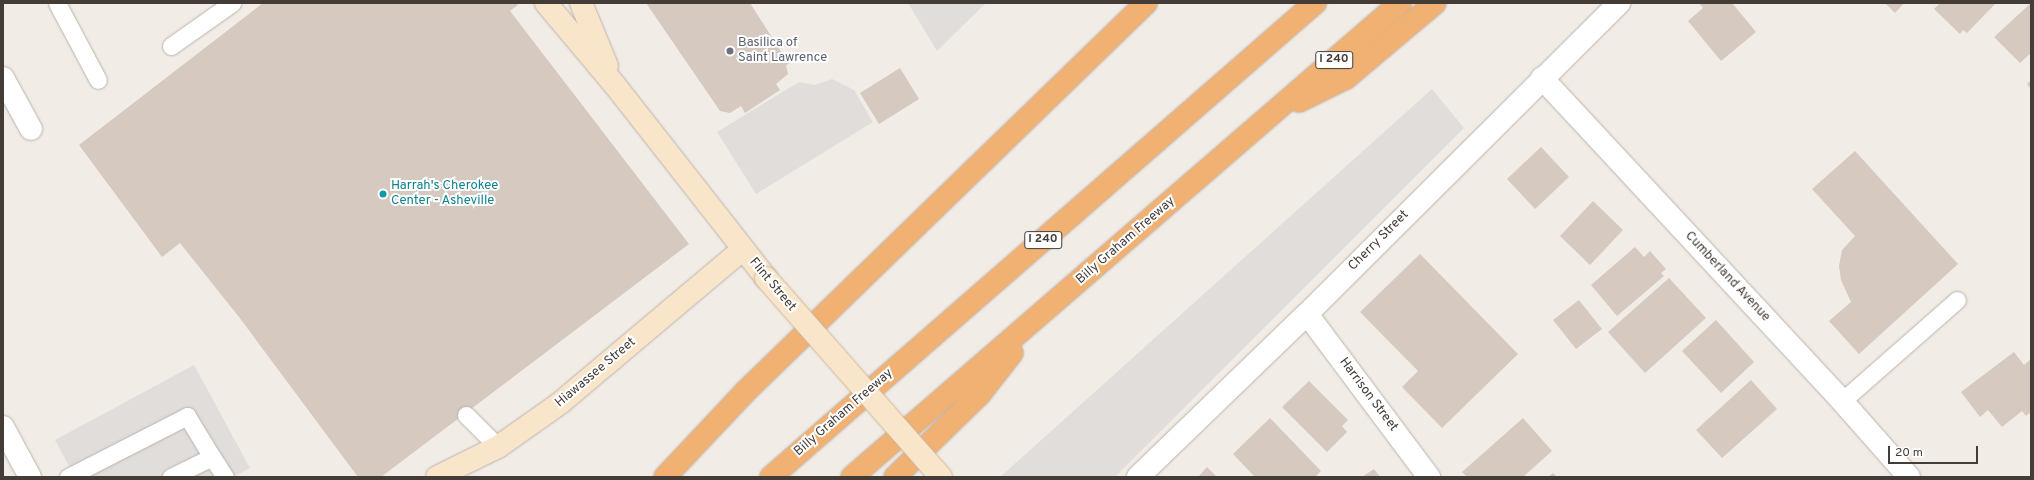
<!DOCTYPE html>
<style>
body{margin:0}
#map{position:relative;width:2034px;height:480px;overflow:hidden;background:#f2ece7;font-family:Overpass,sans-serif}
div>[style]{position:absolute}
.parking>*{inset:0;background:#e0dddb}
.building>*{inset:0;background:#d5c9c0}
.roads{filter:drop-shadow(0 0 1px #bcb3aa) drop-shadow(0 0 1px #bcb3aa)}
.lane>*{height:17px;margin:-8.5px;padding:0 8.5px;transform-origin:8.5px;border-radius:8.5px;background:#fff}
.street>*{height:22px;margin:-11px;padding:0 11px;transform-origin:11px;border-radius:11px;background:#fff}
.secondary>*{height:22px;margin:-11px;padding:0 11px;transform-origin:11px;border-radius:11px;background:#f9e5c9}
.highway>*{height:22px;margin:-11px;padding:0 11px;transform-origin:11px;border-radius:11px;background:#f1b173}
.bridges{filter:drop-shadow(0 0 1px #cdb79a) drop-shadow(0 0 1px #cdb79a)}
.secondary-bridge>*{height:22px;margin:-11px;padding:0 11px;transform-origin:11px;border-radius:11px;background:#f9e5c9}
.dots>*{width:11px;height:11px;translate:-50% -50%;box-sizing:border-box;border:2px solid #fff;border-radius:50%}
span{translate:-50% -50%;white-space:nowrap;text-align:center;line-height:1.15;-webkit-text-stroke:4px #fff;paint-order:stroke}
.shield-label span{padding:1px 3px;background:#fff;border:1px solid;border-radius:3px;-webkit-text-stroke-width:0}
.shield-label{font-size:12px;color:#443c36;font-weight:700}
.worship-label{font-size:13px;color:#5b616d}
.left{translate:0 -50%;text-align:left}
.culture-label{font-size:13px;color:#0d838f}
.street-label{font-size:13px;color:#443c36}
.frame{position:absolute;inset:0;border:4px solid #443c36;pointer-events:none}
.scale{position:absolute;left:1888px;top:446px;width:90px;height:18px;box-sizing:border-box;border:2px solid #443c36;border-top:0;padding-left:5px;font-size:12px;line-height:14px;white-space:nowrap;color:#443c36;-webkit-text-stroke:3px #fff;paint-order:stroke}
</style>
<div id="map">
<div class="parking">
<div style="clip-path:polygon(908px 3px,986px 3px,937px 51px)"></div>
<div style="clip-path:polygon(832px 79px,854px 90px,873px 122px,756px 194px,717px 132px,799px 82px,815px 85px)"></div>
<div style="clip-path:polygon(1432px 89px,1464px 128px,1115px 477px,1000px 477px)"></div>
<div style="clip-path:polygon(194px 365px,250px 468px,233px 477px,75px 477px,55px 440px)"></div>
</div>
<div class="building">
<div style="clip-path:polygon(263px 3px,516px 3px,518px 5px,510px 11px,689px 244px,381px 477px,358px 477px,239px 317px,180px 243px,162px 257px,79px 145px)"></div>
<div style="clip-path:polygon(646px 3px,750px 3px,789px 64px,786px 65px,788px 74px,776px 84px,780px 90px,745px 113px,741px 106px,730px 113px,720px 111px)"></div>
<div style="clip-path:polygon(1699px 3px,1732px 3px,1756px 32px,1721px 61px,1688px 21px,1703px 8px)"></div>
<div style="clip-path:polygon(1885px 3px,1904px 3px,1895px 13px)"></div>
<div style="clip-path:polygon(1940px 3px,1996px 3px,1967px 33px,1963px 30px,1960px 34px,1934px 9px)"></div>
<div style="clip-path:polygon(2031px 3px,2031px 53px,2020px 63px,1994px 37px)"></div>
<div style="clip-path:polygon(900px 68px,919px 99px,879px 124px,860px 93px)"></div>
<div style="clip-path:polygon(2031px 80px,2031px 89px,2027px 84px)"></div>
<div style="clip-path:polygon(1541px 147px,1569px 177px,1535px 209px,1507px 179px)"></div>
<div style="clip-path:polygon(1855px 151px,1958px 264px,1859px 354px,1829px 321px,1851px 302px,1841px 280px,1839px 266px,1842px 250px,1855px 236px,1812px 189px)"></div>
<div style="clip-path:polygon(1593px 201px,1623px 230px,1590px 265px,1560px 236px)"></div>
<div style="clip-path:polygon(1635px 247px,1644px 257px,1650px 251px,1666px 269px,1661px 273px,1664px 276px,1617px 316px,1591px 285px)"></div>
<div style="clip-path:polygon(1420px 254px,1518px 354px,1442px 428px,1402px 387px,1418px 371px,1360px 312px)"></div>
<div style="clip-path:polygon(1669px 278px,1706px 318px,1645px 373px,1608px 332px)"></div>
<div style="clip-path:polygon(1579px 300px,1602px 329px,1576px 349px,1553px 320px)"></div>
<div style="clip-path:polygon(1716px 320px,1754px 362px,1721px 393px,1682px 351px)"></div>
<div style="clip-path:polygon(2014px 352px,2024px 365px,2031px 359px,2031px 412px,2026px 416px,2022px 411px,2002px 427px,1988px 410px,1980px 417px,1961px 392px)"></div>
<div style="clip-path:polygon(1751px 380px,1777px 409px,1722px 458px,1696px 430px)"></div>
<div style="clip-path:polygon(1309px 381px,1348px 420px,1342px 426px,1347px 432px,1327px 452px,1282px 407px)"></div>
<div style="clip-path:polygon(1270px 418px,1321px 471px,1315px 477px,1255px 477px,1233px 454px)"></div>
<div style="clip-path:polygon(1523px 418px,1552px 451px,1523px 477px,1467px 477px,1462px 472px)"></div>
<div style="clip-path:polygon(1207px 467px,1217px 477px,1198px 477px)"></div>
<div style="clip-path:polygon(1374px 469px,1380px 477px,1362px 477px)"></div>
<div style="clip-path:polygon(1553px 473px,1557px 477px,1548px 477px)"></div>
</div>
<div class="roads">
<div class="lane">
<div style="left:57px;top:3px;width:87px;rotate:62deg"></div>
<div style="left:171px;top:46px;width:75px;rotate:-35.2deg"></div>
<div style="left:1842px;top:401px;width:153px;rotate:-41.3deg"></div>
<div style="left:466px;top:415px;width:45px;rotate:45deg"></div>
<div style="left:212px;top:457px;width:24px;rotate:57deg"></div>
<div style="left:68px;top:477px;width:134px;rotate:-27.1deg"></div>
<div style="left:187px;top:416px;width:48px;rotate:58.6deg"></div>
<div style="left:212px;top:457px;width:46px;rotate:154deg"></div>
</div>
<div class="street">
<div style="left:3px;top:78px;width:58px;rotate:61.2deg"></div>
<div style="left:1542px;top:78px;width:441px;rotate:47.1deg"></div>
<div style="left:1842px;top:401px;width:101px;rotate:48.6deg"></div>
<div style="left:1307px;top:314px;width:204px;rotate:53.2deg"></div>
<div style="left:3px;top:427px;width:57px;rotate:61.6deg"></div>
<div style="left:1138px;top:477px;width:235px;rotate:-44deg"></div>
<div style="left:1307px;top:314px;width:441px;rotate:-44.9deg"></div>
</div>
<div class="secondary">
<div style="left:546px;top:3px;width:106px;rotate:50deg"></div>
<div style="left:614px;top:84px;width:246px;rotate:51.9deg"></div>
<div style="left:581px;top:3px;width:68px;rotate:67.6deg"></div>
<div style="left:437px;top:477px;width:68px;rotate:-26.2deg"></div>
<div style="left:498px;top:447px;width:75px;rotate:-35.2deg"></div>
<div style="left:559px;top:404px;width:239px;rotate:-40.1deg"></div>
</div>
<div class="highway">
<div style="left:1299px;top:101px;width:52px;rotate:-26.1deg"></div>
<div style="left:1346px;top:78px;width:116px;rotate:-40.1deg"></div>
<div style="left:665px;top:477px;width:117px;rotate:-46.7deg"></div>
<div style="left:745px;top:392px;width:559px;rotate:-44.13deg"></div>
<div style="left:771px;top:477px;width:722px;rotate:-41.07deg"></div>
<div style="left:852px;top:477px;width:725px;rotate:-40.86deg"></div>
<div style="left:895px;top:477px;width:119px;rotate:-44.3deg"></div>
<div style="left:980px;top:394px;width:52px;rotate:-52deg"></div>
</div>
</div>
<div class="bridges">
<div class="secondary-bridge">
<div style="left:766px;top:278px;width:265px;rotate:48.7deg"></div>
</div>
</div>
<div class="dots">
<div style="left:730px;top:51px;background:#6b7280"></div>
<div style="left:383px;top:194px;background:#0f9aa8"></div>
</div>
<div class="shield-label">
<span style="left:1334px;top:60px">I 240</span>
<span style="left:1043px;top:240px">I 240</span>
</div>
<div class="worship-label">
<span class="left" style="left:738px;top:51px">Basilica of<br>Saint Lawrence</span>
</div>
<div class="culture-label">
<span class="left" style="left:391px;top:194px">Harrah's Cherokee<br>Center - Asheville</span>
</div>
<div class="street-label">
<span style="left:1126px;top:241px;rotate:-41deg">Billy Graham Freeway</span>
<span style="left:1379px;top:241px;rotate:-45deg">Cherry Street</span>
<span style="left:1727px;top:277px;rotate:47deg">Cumberland Avenue</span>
<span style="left:772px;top:285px;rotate:50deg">Flint Street</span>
<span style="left:596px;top:373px;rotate:-40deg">Hiawassee Street</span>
<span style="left:1368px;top:395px;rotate:53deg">Harrison Street</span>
<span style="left:844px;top:413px;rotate:-41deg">Billy Graham Freeway</span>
</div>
<div class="frame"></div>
<div class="scale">20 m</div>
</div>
